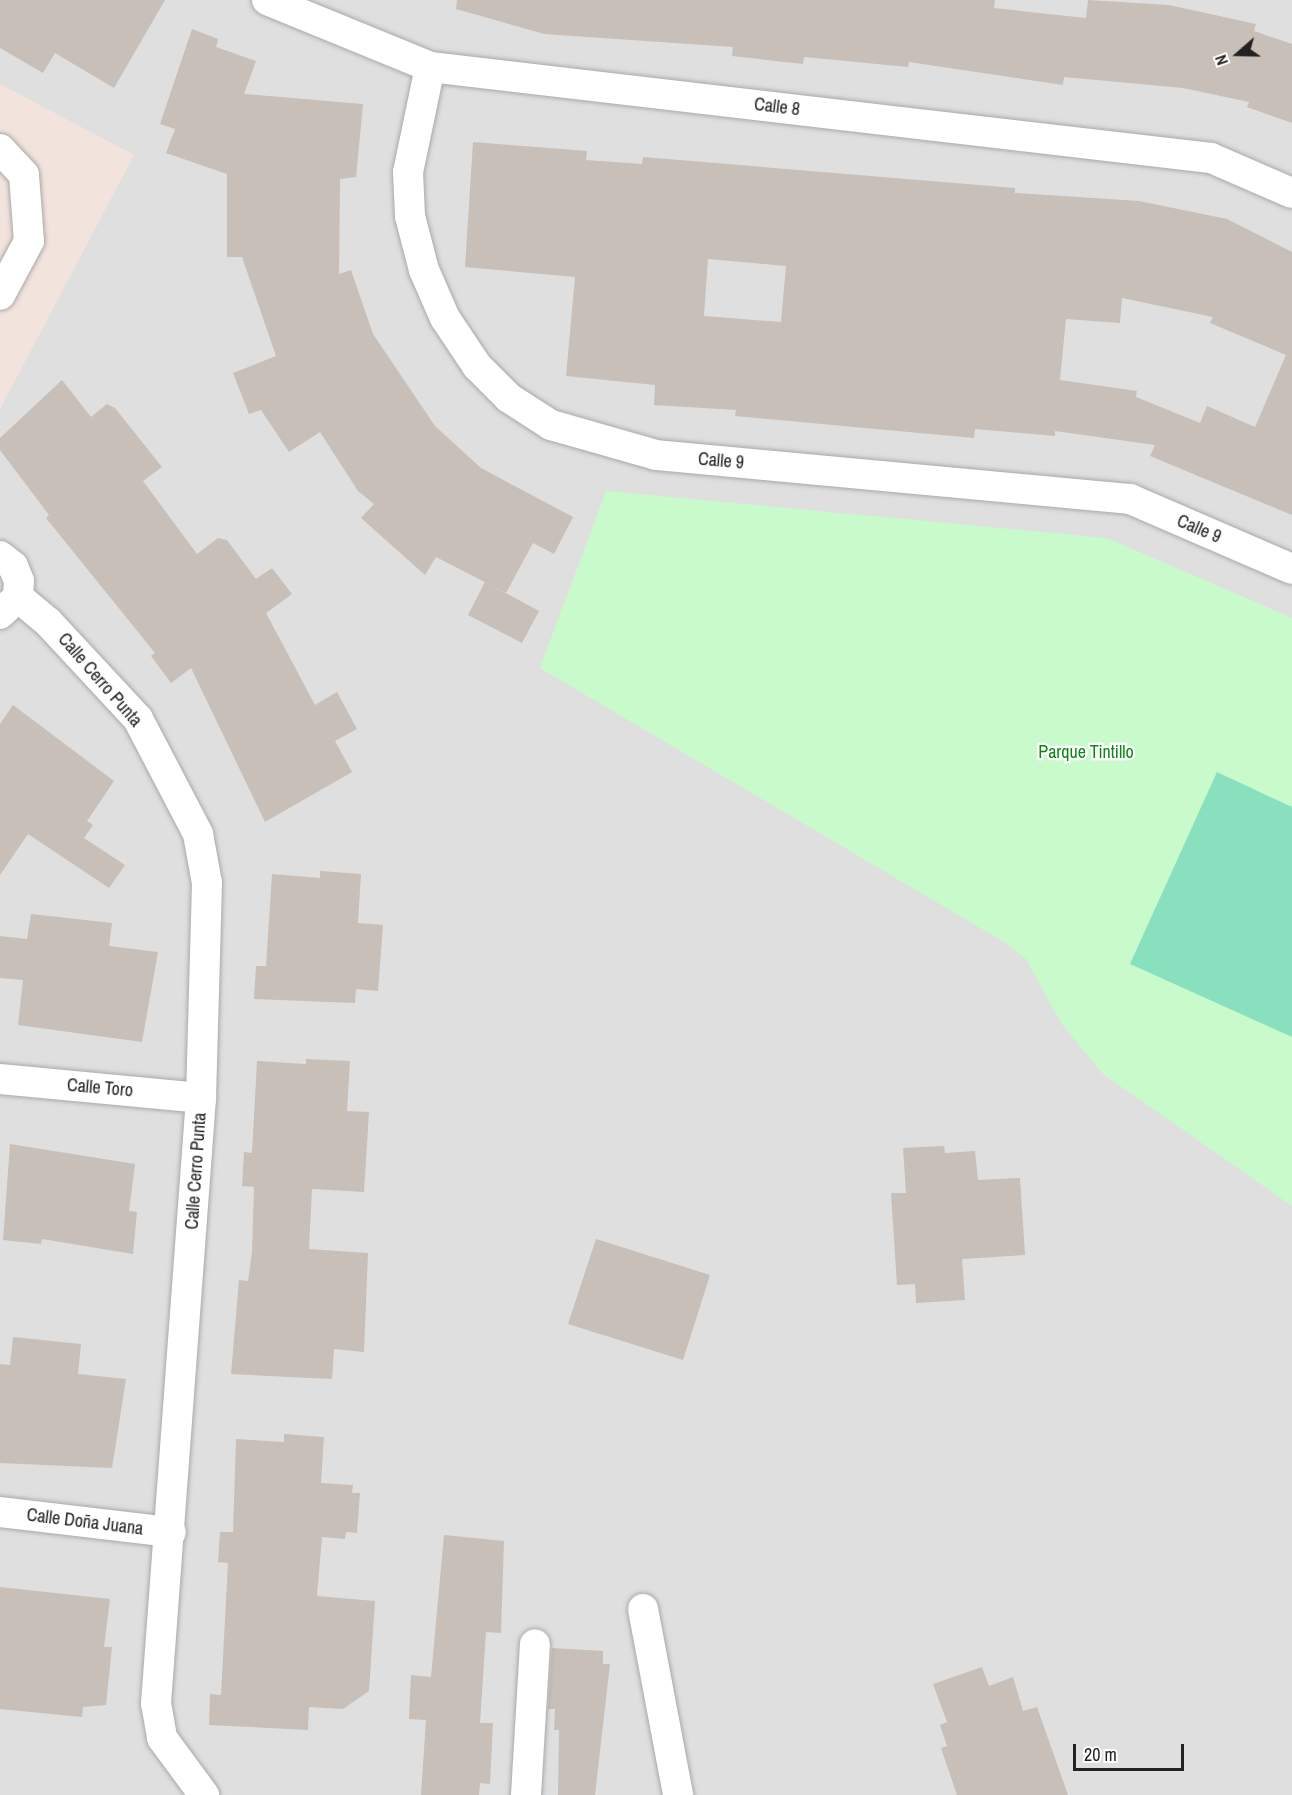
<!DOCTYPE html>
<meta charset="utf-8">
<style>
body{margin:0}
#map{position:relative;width:1292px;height:1795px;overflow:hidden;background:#f2efe9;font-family:"Archivo Narrow",sans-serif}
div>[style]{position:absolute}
.residential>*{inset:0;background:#e0dfdf}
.military>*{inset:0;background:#f3e3dd}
.park>*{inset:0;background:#c8facc}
.pitch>*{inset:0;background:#88e0be}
.building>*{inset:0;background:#c7bfb8}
.roads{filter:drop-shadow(0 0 2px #a9a9a9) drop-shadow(0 0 2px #a9a9a9)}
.street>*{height:30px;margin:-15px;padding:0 15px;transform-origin:15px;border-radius:15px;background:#fff}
span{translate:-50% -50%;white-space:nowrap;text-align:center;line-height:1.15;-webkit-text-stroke:4.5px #fff;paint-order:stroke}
.street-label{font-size:18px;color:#222}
.park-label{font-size:18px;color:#0c8416}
.north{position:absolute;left:1208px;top:24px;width:60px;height:60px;-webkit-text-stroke:4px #fff;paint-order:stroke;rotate:250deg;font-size:16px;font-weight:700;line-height:24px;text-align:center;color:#222}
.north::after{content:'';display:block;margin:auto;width:21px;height:27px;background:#222;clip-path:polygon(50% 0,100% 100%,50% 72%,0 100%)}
.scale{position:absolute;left:1073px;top:1744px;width:111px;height:27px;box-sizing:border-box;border:3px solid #222;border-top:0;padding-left:8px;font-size:18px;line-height:21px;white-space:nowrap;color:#222;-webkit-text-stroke:4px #fff;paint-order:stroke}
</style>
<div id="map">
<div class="residential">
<div style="clip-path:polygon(0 0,1292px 0,1292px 1795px,0 1795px)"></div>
</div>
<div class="military">
<div style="clip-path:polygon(0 84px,134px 155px,0 409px)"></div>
</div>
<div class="park">
<div style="clip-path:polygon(606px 491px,1107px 538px,1292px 618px,1292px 1206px,1103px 1074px,1061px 1023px,1026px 959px,1004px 942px,540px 668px)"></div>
</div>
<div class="pitch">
<div style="clip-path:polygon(1217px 772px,1292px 807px,1292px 1037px,1130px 964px)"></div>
</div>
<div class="building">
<div style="clip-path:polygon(0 0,165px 0,114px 88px,55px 53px,43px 73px,0 48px)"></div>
<div style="clip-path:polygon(457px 0,995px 0,994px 8px,1086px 18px,1088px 0,1169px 5px,1256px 24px,1254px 31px,1292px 44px,1292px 123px,1247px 107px,1249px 102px,1183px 88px,1064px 77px,1063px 85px,909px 62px,908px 67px,804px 57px,803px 64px,732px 56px,733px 47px,544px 34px,456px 9px)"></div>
<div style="clip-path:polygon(192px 29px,218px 39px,216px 47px,256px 61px,244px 94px,363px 104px,356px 177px,340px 179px,339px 274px,351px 270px,373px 334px,435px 426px,481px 468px,573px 517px,554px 554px,533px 543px,506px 593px,436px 557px,425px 575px,361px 518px,374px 504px,358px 491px,320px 432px,289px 452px,261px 410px,249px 414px,233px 373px,276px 356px,242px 257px,227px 257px,227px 174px,166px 153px,175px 129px,160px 124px)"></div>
<div style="clip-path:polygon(evenodd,473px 142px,587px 151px,586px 160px,642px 164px,643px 157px,1015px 188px,1015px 193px,1139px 201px,1227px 219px,1292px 252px,1292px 515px,1150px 456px,1155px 445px,1055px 431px,1055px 436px,975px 429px,974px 438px,735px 416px,736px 410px,654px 405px,655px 385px,566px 376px,575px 277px,465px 267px,473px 142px,708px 259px,786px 266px,781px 322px,704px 316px,708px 259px,473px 142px,1122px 298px,1213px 317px,1210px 323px,1286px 355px,1255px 427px,1207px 406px,1200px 423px,1136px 397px,1137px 391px,1060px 380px,1066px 319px,1120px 323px,1122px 298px)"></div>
<div style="clip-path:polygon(62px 380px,91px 417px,107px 404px,115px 408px,162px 467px,143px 481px,197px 554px,218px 538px,227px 540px,256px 579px,272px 568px,292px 594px,266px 613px,315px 705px,337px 692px,357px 729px,335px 741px,352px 772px,265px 822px,191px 668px,171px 683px,151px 656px,155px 653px,46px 518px,49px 515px,0 450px,0 438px)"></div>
<div style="clip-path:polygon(485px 582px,539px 611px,522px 643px,468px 615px)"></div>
<div style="clip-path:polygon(13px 705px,114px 781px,87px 821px,93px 825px,84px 838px,125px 865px,109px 888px,28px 834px,0 875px,0 724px)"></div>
<div style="clip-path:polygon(320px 871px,361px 874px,358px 923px,383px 925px,378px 991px,356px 989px,355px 1003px,254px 999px,256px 966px,266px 966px,272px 874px,320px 878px)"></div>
<div style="clip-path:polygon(31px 914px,112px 923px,109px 946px,158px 952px,142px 1042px,18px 1025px,23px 980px,0 978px,0 936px,27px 939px)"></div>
<div style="clip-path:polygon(306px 1059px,350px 1061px,347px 1111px,369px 1112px,364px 1192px,312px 1189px,309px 1249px,368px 1253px,364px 1352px,334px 1349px,332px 1379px,231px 1374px,239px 1280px,248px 1281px,252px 1252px,254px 1187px,242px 1186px,244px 1152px,252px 1153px,257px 1061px,306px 1064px)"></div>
<div style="clip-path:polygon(10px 1144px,135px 1164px,129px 1211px,137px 1212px,133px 1254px,42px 1239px,41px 1244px,3px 1240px)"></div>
<div style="clip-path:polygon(944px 1146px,945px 1153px,975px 1151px,978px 1180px,1020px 1178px,1025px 1255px,962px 1259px,965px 1300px,916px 1303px,915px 1284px,897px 1285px,891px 1193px,906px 1193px,903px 1148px)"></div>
<div style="clip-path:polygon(596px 1239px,710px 1275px,683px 1360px,568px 1324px)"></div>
<div style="clip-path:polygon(13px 1337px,81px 1344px,78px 1374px,126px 1379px,112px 1468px,0 1463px,0 1364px,10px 1365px)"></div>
<div style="clip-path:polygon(284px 1434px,324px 1437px,321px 1483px,353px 1485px,352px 1493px,360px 1493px,357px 1533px,346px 1532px,345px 1539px,322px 1537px,317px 1596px,375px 1601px,369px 1691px,343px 1709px,309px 1707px,308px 1730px,209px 1725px,210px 1694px,221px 1695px,228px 1563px,218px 1562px,220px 1532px,233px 1532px,236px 1439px,284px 1442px)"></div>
<div style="clip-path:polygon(444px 1535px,504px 1541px,501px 1633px,486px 1632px,480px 1723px,493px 1723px,490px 1784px,480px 1783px,479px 1795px,421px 1795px,426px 1720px,409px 1719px,411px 1675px,431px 1677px)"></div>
<div style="clip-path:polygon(0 1587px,110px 1599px,104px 1647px,112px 1647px,106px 1705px,83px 1707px,82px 1717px,0 1709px)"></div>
<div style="clip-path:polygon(552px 1648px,603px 1651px,603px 1664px,610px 1664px,595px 1795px,558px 1795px,559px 1730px,554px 1730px,555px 1709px,548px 1709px)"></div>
<div style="clip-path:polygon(982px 1667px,989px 1686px,1013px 1677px,1023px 1711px,1037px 1707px,1068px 1795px,957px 1795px,941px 1748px,947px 1746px,940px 1725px,947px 1722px,933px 1684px)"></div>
</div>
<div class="roads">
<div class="street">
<div style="left:267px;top:0;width:176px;rotate:22.3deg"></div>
<div style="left:430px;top:67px;width:786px;rotate:6.65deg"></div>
<div style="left:1211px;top:158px;width:88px;rotate:23.4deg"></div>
<div style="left:430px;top:67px;width:107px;rotate:101.8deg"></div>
<div style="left:408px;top:172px;width:44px;rotate:87.4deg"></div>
<div style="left:410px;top:216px;width:56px;rotate:75.5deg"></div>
<div style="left:424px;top:270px;width:52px;rotate:66.4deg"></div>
<div style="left:445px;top:318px;width:58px;rotate:56.3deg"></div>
<div style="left:477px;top:366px;width:45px;rotate:45deg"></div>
<div style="left:509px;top:398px;width:50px;rotate:32.7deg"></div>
<div style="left:551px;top:425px;width:109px;rotate:15.9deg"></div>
<div style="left:656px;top:455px;width:476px;rotate:5.3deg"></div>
<div style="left:1130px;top:499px;width:176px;rotate:23.4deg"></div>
<div style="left:0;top:149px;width:35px;rotate:47deg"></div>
<div style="left:24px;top:175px;width:66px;rotate:85.7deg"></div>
<div style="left:29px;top:241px;width:61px;rotate:118.2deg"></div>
<div style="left:0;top:556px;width:16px;rotate:38deg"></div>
<div style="left:13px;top:566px;width:16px;rotate:68deg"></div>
<div style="left:19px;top:581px;width:16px;rotate:94deg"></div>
<div style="left:18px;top:597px;width:25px;rotate:137deg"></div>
<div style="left:18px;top:597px;width:39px;rotate:40deg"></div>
<div style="left:48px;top:622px;width:132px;rotate:47.1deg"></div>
<div style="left:138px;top:719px;width:130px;rotate:62.4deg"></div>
<div style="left:198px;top:834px;width:50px;rotate:79.6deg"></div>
<div style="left:207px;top:883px;width:215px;rotate:91.6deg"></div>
<div style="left:201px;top:1098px;width:607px;rotate:94.25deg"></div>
<div style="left:156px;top:1703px;width:36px;rotate:80deg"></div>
<div style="left:162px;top:1738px;width:71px;rotate:53.6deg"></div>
<div style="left:0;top:1079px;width:202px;rotate:5.4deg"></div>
<div style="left:0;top:1512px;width:172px;rotate:6.7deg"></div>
<div style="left:643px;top:1609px;width:189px;rotate:79.3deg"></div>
<div style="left:526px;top:1795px;width:151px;rotate:-86.6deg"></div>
</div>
</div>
<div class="street-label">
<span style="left:777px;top:107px;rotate:7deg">Calle 8</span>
<span style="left:721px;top:461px;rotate:5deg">Calle 9</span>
<span style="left:1199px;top:529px;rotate:23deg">Calle 9</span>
<span style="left:100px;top:680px;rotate:49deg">Calle Cerro Punta</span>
<span style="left:100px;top:1088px;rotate:5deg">Calle Toro</span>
<span style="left:196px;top:1171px;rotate:-86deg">Calle Cerro Punta</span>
<span style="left:85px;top:1522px;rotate:7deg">Calle Doña Juana</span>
</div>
<div class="park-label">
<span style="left:1086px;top:752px">Parque Tintillo</span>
</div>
<div class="north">N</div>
<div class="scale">20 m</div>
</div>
